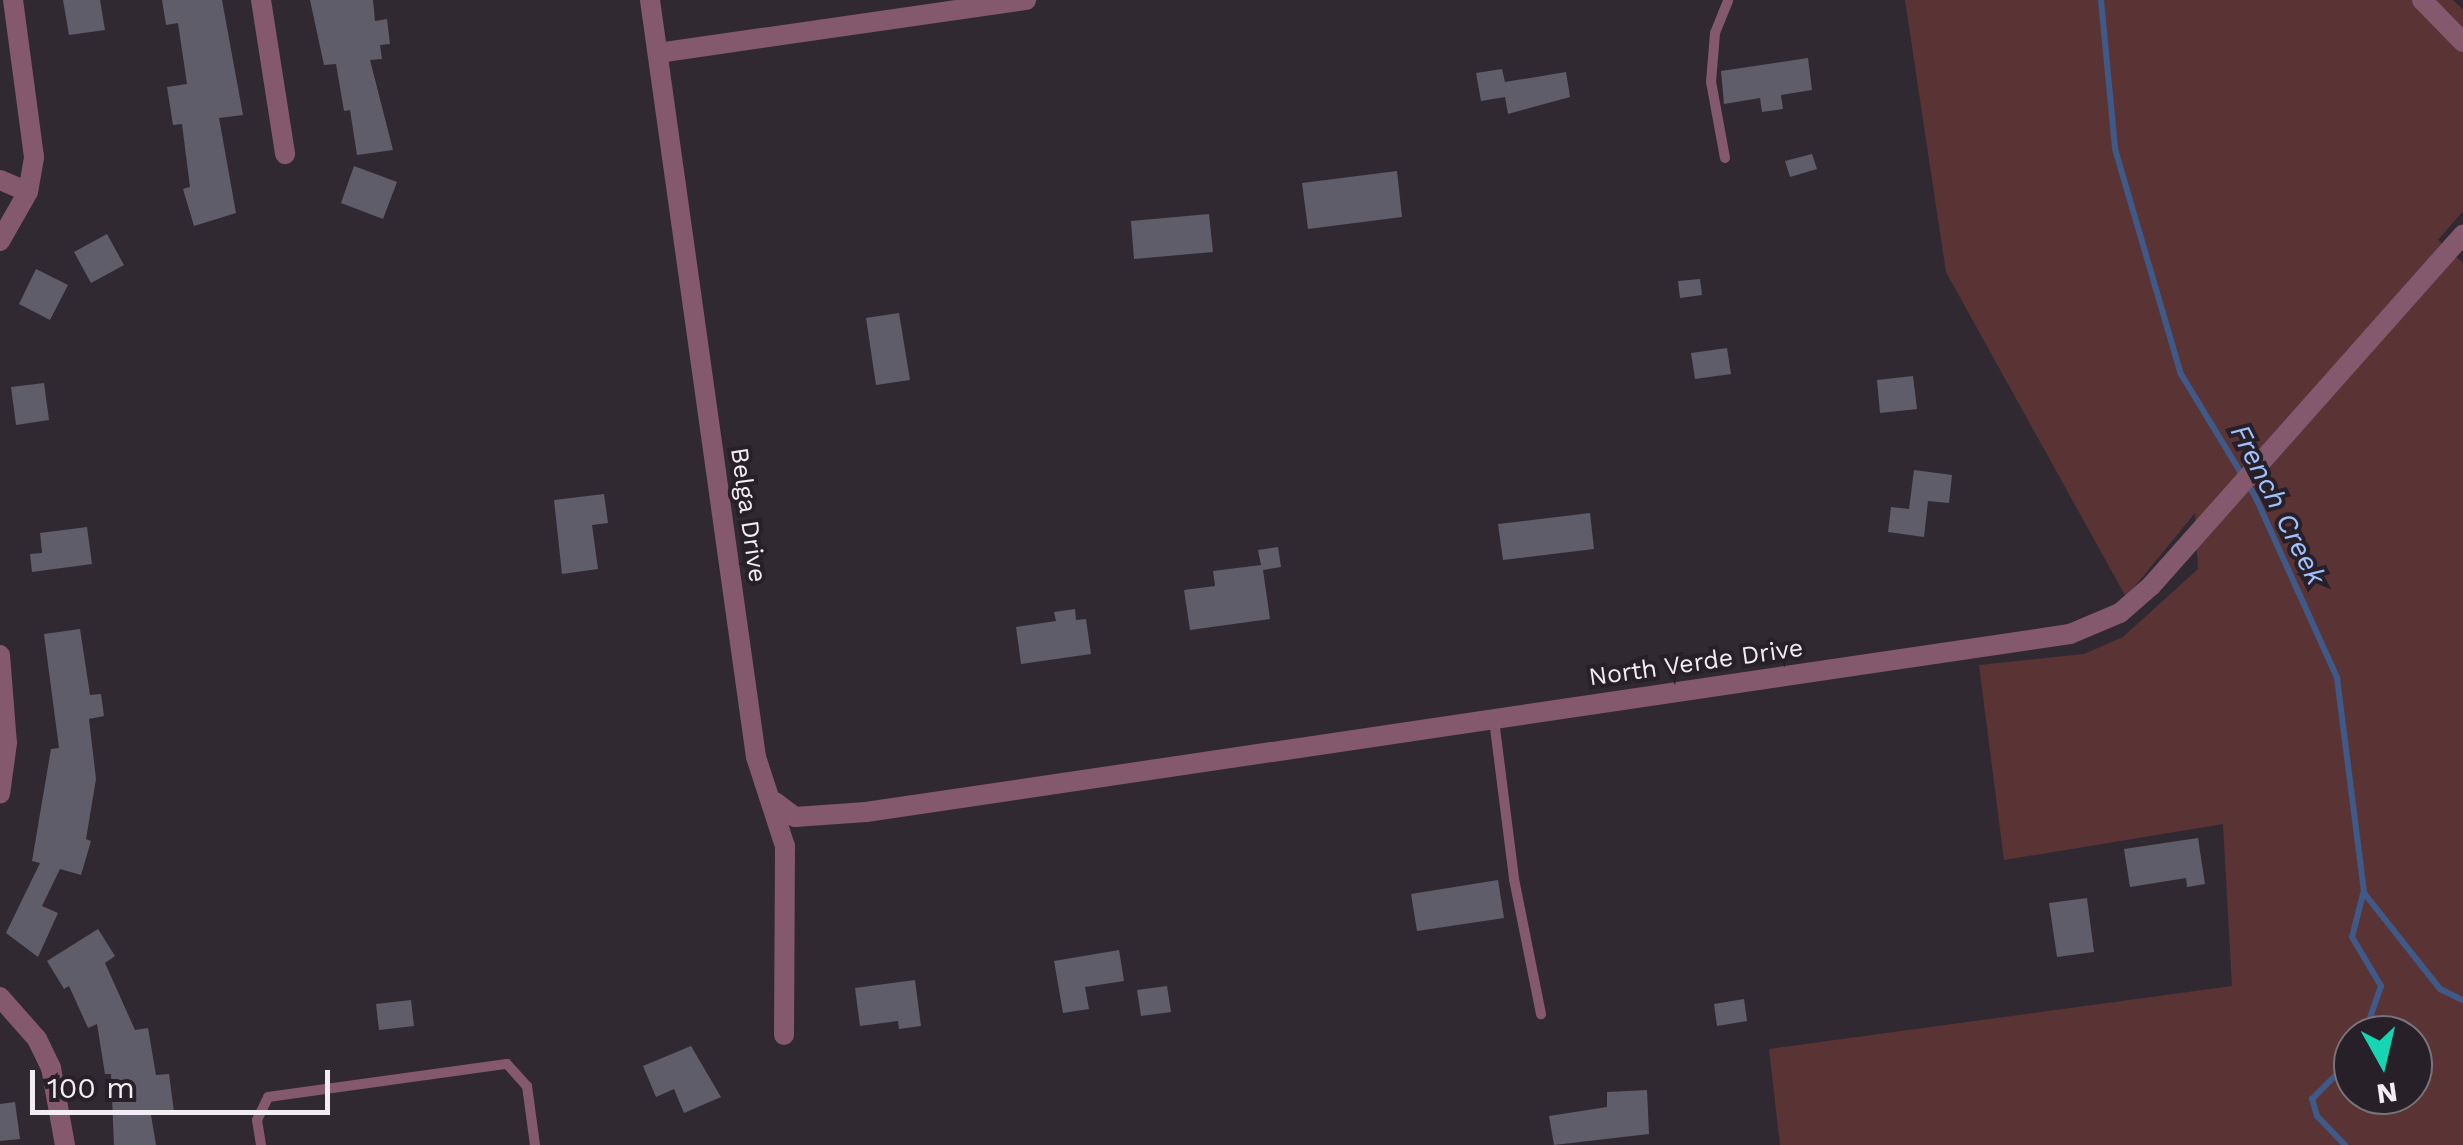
<!DOCTYPE html>
<style>
body{margin:0}
#map{position:relative;width:2463px;height:1145px;overflow:hidden;background:#312932;font-family:"Work Sans",sans-serif}
div>[style]{position:absolute}
.green>*{inset:0;background:#5a3435}
.stream>*{height:6px;margin:-3px;padding:0 3px;transform-origin:3px;border-radius:3px;background:#3f5989}
.building>*{inset:0;background:#5f5d69}
.lane>*{height:10px;margin:-5px;padding:0 5px;transform-origin:5px;border-radius:5px;background:#84586d}
.street>*{height:20px;margin:-10px;padding:0 10px;transform-origin:10px;border-radius:10px;background:#84586d}
span{translate:-50% -50%;white-space:nowrap;text-align:center;line-height:1.15;-webkit-text-stroke:8px #272028;paint-order:stroke}
.street-label{font-size:25px;color:#f2edf3}
.water-label{font-size:28px;color:#a1c1fd;font-style:italic}
.north{position:absolute;left:2333px;top:1015px;width:100px;height:100px;box-sizing:border-box;background:#272028;border:2px solid #787279;border-radius:50%;rotate:172deg;font-size:28px;font-weight:700;line-height:40px;text-align:center;color:#f2edf3}
.north::after{content:'';display:block;margin:auto;width:35px;height:45px;background:#16d5b3;clip-path:polygon(50% 0,100% 100%,50% 72%,0 100%)}
.scale{position:absolute;left:30px;top:1070px;width:300px;height:45px;box-sizing:border-box;border:5px solid #f2edf3;border-top:0;padding-left:12px;font-size:30px;line-height:35px;white-space:nowrap;color:#f2edf3;-webkit-text-stroke:8px #272028;paint-order:stroke}
</style>
<div id="map">
<div class="green">
<div style="clip-path:polygon(evenodd,1905px 0,2453px 0,2463px 10px,2463px 211px,2438px 240px,2463px 263px,2463px 1145px,1780px 1145px,1769px 1049px,2232px 986px,2223px 824px,2004px 860px,1979px 665px,2084px 654px,2123px 637px,2198px 569px,2195px 513px,2126px 597px,1946px 272px,1905px 0,2353px 1035px,2413px 1035px,2413px 1095px,2353px 1095px,2353px 1035px)"></div>
</div>
<div class="stream">
<div style="left:2101px;top:0;width:150px;rotate:84.6deg"></div>
<div style="left:2115px;top:149px;width:234px;rotate:73.7deg"></div>
<div style="left:2181px;top:374px;width:143px;rotate:58.8deg"></div>
<div style="left:2255px;top:496px;width:200px;rotate:65.7deg"></div>
<div style="left:2337px;top:678px;width:217px;rotate:82.8deg"></div>
<div style="left:2364px;top:893px;width:122px;rotate:51.6deg"></div>
<div style="left:2440px;top:989px;width:25px;rotate:26deg"></div>
<div style="left:2363px;top:894px;width:44px;rotate:104.3deg"></div>
<div style="left:2352px;top:937px;width:57px;rotate:59.4deg"></div>
<div style="left:2381px;top:986px;width:52px;rotate:109.1deg"></div>
<div style="left:2345px;top:1145px;width:40px;rotate:-134deg"></div>
<div style="left:2317px;top:1116px;width:18px;rotate:-106deg"></div>
<div style="left:2312px;top:1099px;width:58px;rotate:-45deg"></div>
</div>
<div class="building">
<div style="clip-path:polygon(63px 0,100px 0,105px 30px,69px 35px)"></div>
<div style="clip-path:polygon(162px 0,222px 0,243px 115px,219px 118px,236px 213px,194px 226px,183px 189px,190px 187px,182px 124px,173px 125px,167px 87px,187px 84px,178px 23px,166px 25px)"></div>
<div style="clip-path:polygon(310px 0,373px 0,375px 21px,387px 19px,390px 44px,380px 45px,382px 59px,370px 60px,393px 150px,357px 155px,350px 110px,344px 111px,336px 64px,324px 65px)"></div>
<div style="clip-path:polygon(1808px 58px,1812px 90px,1781px 95px,1783px 109px,1762px 112px,1760px 98px,1724px 104px,1721px 71px)"></div>
<div style="clip-path:polygon(1502px 69px,1505px 82px,1566px 72px,1570px 97px,1508px 114px,1505px 97px,1481px 101px,1476px 73px)"></div>
<div style="clip-path:polygon(1812px 154px,1817px 169px,1790px 177px,1785px 161px)"></div>
<div style="clip-path:polygon(354px 166px,397px 182px,383px 219px,341px 203px)"></div>
<div style="clip-path:polygon(1397px 171px,1402px 217px,1308px 229px,1302px 183px)"></div>
<div style="clip-path:polygon(1209px 214px,1213px 252px,1134px 259px,1131px 221px)"></div>
<div style="clip-path:polygon(107px 234px,124px 265px,91px 283px,74px 252px)"></div>
<div style="clip-path:polygon(36px 269px,68px 285px,50px 320px,19px 304px)"></div>
<div style="clip-path:polygon(1700px 279px,1702px 295px,1680px 298px,1678px 281px)"></div>
<div style="clip-path:polygon(899px 313px,910px 380px,876px 385px,866px 318px)"></div>
<div style="clip-path:polygon(1727px 348px,1731px 374px,1695px 379px,1691px 353px)"></div>
<div style="clip-path:polygon(1913px 376px,1917px 409px,1880px 413px,1877px 380px)"></div>
<div style="clip-path:polygon(44px 383px,49px 420px,16px 425px,11px 387px)"></div>
<div style="clip-path:polygon(1914px 470px,1952px 475px,1949px 503px,1928px 501px,1924px 537px,1888px 532px,1891px 507px,1909px 509px)"></div>
<div style="clip-path:polygon(604px 494px,608px 523px,592px 525px,598px 569px,562px 574px,554px 500px)"></div>
<div style="clip-path:polygon(1590px 513px,1594px 549px,1503px 560px,1498px 524px)"></div>
<div style="clip-path:polygon(87px 527px,92px 564px,32px 572px,30px 554px,42px 553px,40px 533px)"></div>
<div style="clip-path:polygon(1278px 547px,1281px 567px,1263px 570px,1270px 619px,1190px 630px,1184px 590px,1215px 586px,1213px 571px,1261px 565px,1258px 550px)"></div>
<div style="clip-path:polygon(1075px 609px,1076px 620px,1086px 619px,1091px 654px,1021px 664px,1016px 627px,1056px 621px,1054px 612px)"></div>
<div style="clip-path:polygon(80px 629px,90px 695px,101px 694px,104px 716px,89px 719px,96px 779px,86px 839px,91px 841px,81px 875px,60px 869px,42px 906px,58px 913px,38px 957px,6px 933px,40px 863px,32px 861px,51px 749px,59px 748px,44px 634px)"></div>
<div style="clip-path:polygon(2198px 838px,2205px 884px,2187px 887px,2186px 878px,2130px 887px,2124px 849px)"></div>
<div style="clip-path:polygon(1498px 880px,1504px 918px,1417px 931px,1411px 894px)"></div>
<div style="clip-path:polygon(2087px 898px,2094px 952px,2057px 957px,2049px 903px)"></div>
<div style="clip-path:polygon(98px 929px,115px 956px,105px 963px,135px 1030px,148px 1028px,156px 1075px,169px 1074px,174px 1112px,151px 1115px,156px 1145px,114px 1145px,111px 1074px,105px 1074px,97px 1024px,88px 1028px,69px 986px,64px 989px,47px 961px)"></div>
<div style="clip-path:polygon(1119px 950px,1124px 981px,1085px 987px,1089px 1009px,1063px 1013px,1054px 961px)"></div>
<div style="clip-path:polygon(915px 980px,921px 1026px,899px 1029px,898px 1021px,860px 1026px,855px 988px)"></div>
<div style="clip-path:polygon(1167px 986px,1171px 1012px,1141px 1016px,1137px 990px)"></div>
<div style="clip-path:polygon(1744px 999px,1747px 1021px,1717px 1026px,1714px 1004px)"></div>
<div style="clip-path:polygon(411px 1000px,414px 1026px,379px 1030px,376px 1004px)"></div>
<div style="clip-path:polygon(691px 1046px,721px 1097px,684px 1113px,674px 1089px,656px 1097px,643px 1066px)"></div>
<div style="clip-path:polygon(1647px 1090px,1649px 1134px,1554px 1145px,1549px 1116px,1607px 1107px,1607px 1092px)"></div>
<div style="clip-path:polygon(15px 1102px,20px 1139px,0 1141px,0 1104px)"></div>
</div>
<div class="lane">
<div style="left:1725px;top:158px;width:77px;rotate:-100.4deg"></div>
<div style="left:1711px;top:82px;width:49px;rotate:-85.3deg"></div>
<div style="left:1715px;top:33px;width:35px;rotate:-68deg"></div>
<div style="left:1494px;top:720px;width:160px;rotate:82.8deg"></div>
<div style="left:1514px;top:879px;width:138px;rotate:78.7deg"></div>
<div style="left:261px;top:1145px;width:25px;rotate:-99deg"></div>
<div style="left:257px;top:1120px;width:25px;rotate:-64deg"></div>
<div style="left:268px;top:1097px;width:241px;rotate:-7.9deg"></div>
<div style="left:507px;top:1064px;width:30px;rotate:48deg"></div>
<div style="left:527px;top:1086px;width:60px;rotate:82.3deg"></div>
</div>
<div class="street">
<div style="left:261px;top:0;width:156px;rotate:81.1deg"></div>
<div style="left:650px;top:0;width:764px;rotate:82.03deg"></div>
<div style="left:756px;top:757px;width:94px;rotate:72deg"></div>
<div style="left:785px;top:846px;width:189px;rotate:90.3deg"></div>
<div style="left:2422px;top:0;width:59px;rotate:45.7deg"></div>
<div style="left:658px;top:53px;width:372px;rotate:-8.2deg"></div>
<div style="left:0;top:180px;width:30px;rotate:23deg"></div>
<div style="left:0;top:241px;width:56px;rotate:-60.3deg"></div>
<div style="left:28px;top:192px;width:36px;rotate:-80deg"></div>
<div style="left:34px;top:157px;width:158px;rotate:-97.6deg"></div>
<div style="left:0;top:655px;width:88px;rotate:85.5deg"></div>
<div style="left:7px;top:743px;width:51px;rotate:97.8deg"></div>
<div style="left:775px;top:802px;width:25px;rotate:37deg"></div>
<div style="left:795px;top:817px;width:71px;rotate:-4deg"></div>
<div style="left:866px;top:812px;width:1217px;rotate:-8.41deg"></div>
<div style="left:2070px;top:634px;width:54px;rotate:-22.8deg"></div>
<div style="left:2120px;top:613px;width:41px;rotate:-41.1deg"></div>
<div style="left:2151px;top:586px;width:470px;rotate:-48.4deg"></div>
<div style="left:0;top:997px;width:56px;rotate:48.6deg"></div>
<div style="left:37px;top:1039px;width:32px;rotate:64deg"></div>
<div style="left:51px;top:1068px;width:78px;rotate:79.7deg"></div>
</div>
<div class="street-label">
<span style="left:748px;top:515px;rotate:82deg">Belga Drive</span>
<span style="left:1696px;top:663px;rotate:-8deg">North Verde Drive</span>
</div>
<div class="water-label">
<span style="left:2278px;top:505px;rotate:63deg">French Creek</span>
</div>
<div class="north">N</div>
<div class="scale">100 m</div>
</div>
